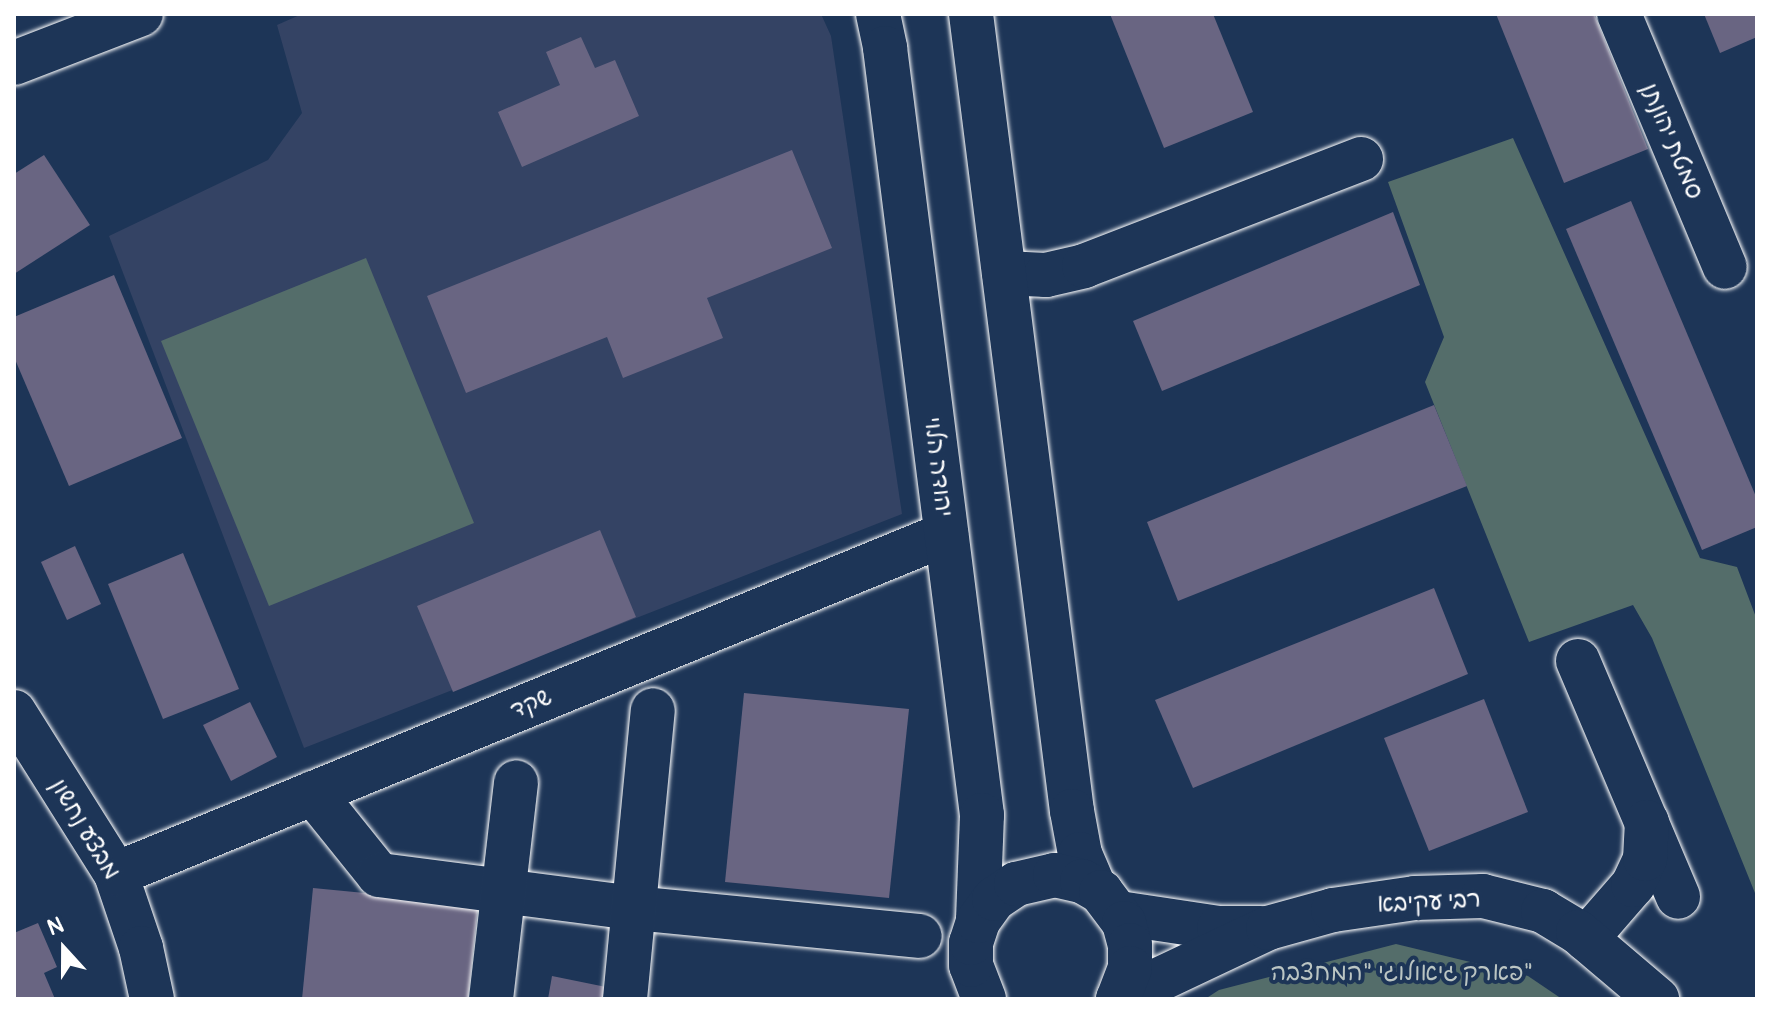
<!DOCTYPE html>
<meta charset="utf-8">
<style>
body{margin:0}
#map{position:relative;width:1771px;height:1013px;overflow:hidden;background:#1d3557;font-family:Pangolin,"Playpen Sans Hebrew",sans-serif}
div>[style]{position:absolute}
.built>*{inset:0;background:#344364}
.green>*{inset:0;background:#546d6a}
.building>*{inset:0;background:#696582}
.roads{filter:drop-shadow(0 0 2px #fff) drop-shadow(0 0 2px #fff)}
.minor>*{height:44px;margin:-22px;padding:0 22px;transform-origin:22px;border-radius:22px;background:#1d3557}
.major>*{height:44px;margin:-22px;padding:0 22px;transform-origin:22px;border-radius:22px;background:#1d3557}
span{translate:-50% -50%;white-space:nowrap;text-align:center;line-height:1.15;-webkit-text-stroke:8px #1d3557;paint-order:stroke}
.street-label{font-size:24px;color:#fff}
.park-label{font-size:24px;color:#bbc5c3}
.frame{position:absolute;inset:0;border:16px solid #fff;pointer-events:none}
.north{position:absolute;left:24px;top:909px;width:80px;height:80px;-webkit-text-stroke:6px #1d3557;paint-order:stroke;rotate:339deg;font-size:22px;font-weight:700;line-height:32px;text-align:center;color:#fff}
.north::after{content:'';display:block;margin:auto;width:28px;height:36px;background:#fff;clip-path:polygon(50% 0,100% 100%,50% 72%,0 100%)}
</style>
<div id="map">
<div class="built">
<div style="clip-path:polygon(302px 14px,821px 14px,831px 36px,902px 514px,304px 748px,109px 236px,268px 160px,302px 113px,277px 25px)"></div>
</div>
<div class="green">
<div style="clip-path:polygon(1513px 138px,1700px 558px,1737px 567px,1757px 620px,1757px 898px,1652px 638px,1633px 605px,1529px 642px,1425px 382px,1444px 337px,1388px 182px)"></div>
<div style="clip-path:polygon(366px 258px,474px 523px,269px 606px,161px 341px)"></div>
<div style="clip-path:polygon(1396px 944px,1528px 976px,1562px 999px,1205px 999px,1219px 990px)"></div>
</div>
<div class="building">
<div style="clip-path:polygon(1110px 14px,1213px 14px,1253px 112px,1164px 148px)"></div>
<div style="clip-path:polygon(1496px 14px,1594px 14px,1648px 149px,1564px 183px)"></div>
<div style="clip-path:polygon(1704px 14px,1757px 14px,1757px 37px,1720px 53px)"></div>
<div style="clip-path:polygon(581px 37px,595px 68px,615px 60px,639px 116px,522px 167px,498px 112px,560px 85px,546px 52px)"></div>
<div style="clip-path:polygon(792px 150px,832px 248px,707px 298px,723px 338px,623px 378px,607px 337px,466px 393px,427px 296px)"></div>
<div style="clip-path:polygon(44px 155px,90px 225px,14px 274px,14px 174px)"></div>
<div style="clip-path:polygon(1631px 201px,1757px 499px,1757px 527px,1702px 550px,1566px 229px)"></div>
<div style="clip-path:polygon(1393px 212px,1420px 285px,1162px 391px,1133px 321px)"></div>
<div style="clip-path:polygon(114px 275px,182px 438px,69px 486px,14px 357px,14px 317px)"></div>
<div style="clip-path:polygon(1434px 405px,1467px 486px,1178px 601px,1147px 522px)"></div>
<div style="clip-path:polygon(600px 530px,636px 617px,453px 692px,417px 606px)"></div>
<div style="clip-path:polygon(75px 546px,101px 604px,67px 620px,41px 562px)"></div>
<div style="clip-path:polygon(183px 553px,239px 689px,163px 719px,108px 584px)"></div>
<div style="clip-path:polygon(1434px 588px,1468px 674px,1193px 788px,1155px 700px)"></div>
<div style="clip-path:polygon(744px 693px,909px 709px,889px 898px,725px 882px)"></div>
<div style="clip-path:polygon(1484px 699px,1528px 812px,1429px 851px,1384px 738px)"></div>
<div style="clip-path:polygon(250px 702px,277px 757px,231px 781px,203px 725px)"></div>
<div style="clip-path:polygon(313px 888px,478px 904px,468px 999px,302px 999px)"></div>
<div style="clip-path:polygon(38px 923px,57px 967px,44px 973px,55px 999px,14px 999px,14px 933px)"></div>
<div style="clip-path:polygon(552px 976px,606px 987px,603px 999px,548px 999px)"></div>
</div>
<div class="roads">
<div class="minor">
<div style="left:1619px;top:14px;width:274px;rotate:67.3deg"></div>
<div style="left:14px;top:63px;width:136px;rotate:-21.1deg"></div>
<div style="left:1004px;top:273px;width:42px;rotate:2.7deg"></div>
<div style="left:1046px;top:275px;width:39px;rotate:-13deg"></div>
<div style="left:1084px;top:266px;width:297px;rotate:-21.1deg"></div>
<div style="left:1578px;top:661px;width:256px;rotate:67deg"></div>
<div style="left:14px;top:712px;width:191px;rotate:57.8deg"></div>
<div style="left:116px;top:874px;width:78px;rotate:71.3deg"></div>
<div style="left:141px;top:948px;width:52px;rotate:77.8deg"></div>
<div style="left:313px;top:793px;width:105px;rotate:51.2deg"></div>
<div style="left:379px;top:875px;width:257px;rotate:7.4deg"></div>
<div style="left:634px;top:908px;width:287px;rotate:5.6deg"></div>
<div style="left:116px;top:874px;width:897px;rotate:-22.28deg"></div>
<div style="left:1119px;top:913px;width:101px;rotate:8.5deg"></div>
<div style="left:1219px;top:928px;width:42px"></div>
<div style="left:1586px;top:939px;width:72px;rotate:-49deg"></div>
<div style="left:1633px;top:885px;width:29px;rotate:-65deg"></div>
<div style="left:1645px;top:859px;width:37px;rotate:-87deg"></div>
<div style="left:491px;top:999px;width:218px;rotate:-83.4deg"></div>
<div style="left:625px;top:999px;width:290px;rotate:-84.5deg"></div>
<div style="left:1118px;top:999px;width:166px;rotate:-25.3deg"></div>
<div style="left:1268px;top:928px;width:67px;rotate:-15.5deg"></div>
<div style="left:1333px;top:910px;width:83px;rotate:-8.3deg"></div>
<div style="left:1415px;top:898px;width:68px;rotate:-1.7deg"></div>
<div style="left:1483px;top:896px;width:62px;rotate:14deg"></div>
<div style="left:1543px;top:911px;width:41px;rotate:31deg"></div>
<div style="left:1578px;top:932px;width:104px;rotate:40.3deg"></div>
</div>
<div class="major">
<div style="left:878px;top:14px;width:35px;rotate:78deg"></div>
<div style="left:885px;top:48px;width:773px;rotate:82.79deg"></div>
<div style="left:982px;top:815px;width:106px;rotate:92.2deg"></div>
<div style="left:971px;top:14px;width:803px;rotate:82.78deg"></div>
<div style="left:1072px;top:811px;width:44px;rotate:79.5deg"></div>
<div style="left:1080px;top:854px;width:36px;rotate:67deg"></div>
<div style="left:984px;top:999px;width:36px;rotate:-111deg"></div>
<div style="left:971px;top:965px;width:22px;rotate:-90deg"></div>
<div style="left:971px;top:943px;width:23px;rotate:-72deg"></div>
<div style="left:978px;top:921px;width:27px;rotate:-54deg"></div>
<div style="left:994px;top:899px;width:27px;rotate:-34deg"></div>
<div style="left:1016px;top:884px;width:40px;rotate:-13deg"></div>
<div style="left:1055px;top:875px;width:28px;rotate:13deg"></div>
<div style="left:1082px;top:881px;width:22px;rotate:30deg"></div>
<div style="left:1101px;top:892px;width:39px;rotate:53deg"></div>
<div style="left:1124px;top:923px;width:23px;rotate:75deg"></div>
<div style="left:1130px;top:945px;width:23px;rotate:90deg"></div>
<div style="left:1130px;top:968px;width:33px;rotate:111deg"></div>
</div>
</div>
<div class="street-label">
<span style="left:1672px;top:141px;rotate:67deg">סמטת יהונתן</span>
<span style="left:938px;top:467px;rotate:83deg">יהודה הלוי</span>
<span style="left:531px;top:704px;rotate:-22deg">שקד</span>
<span style="left:85px;top:829px;rotate:59deg">מבצע נחשון</span>
<span style="left:1429px;top:902px;rotate:-3deg">רבי עקיבא</span>
</div>
<div class="park-label">
<span style="left:1402px;top:973px">פארק גיאולוגי "המחצבה"</span>
</div>
<div class="frame"></div>
<div class="north">N</div>
</div>
